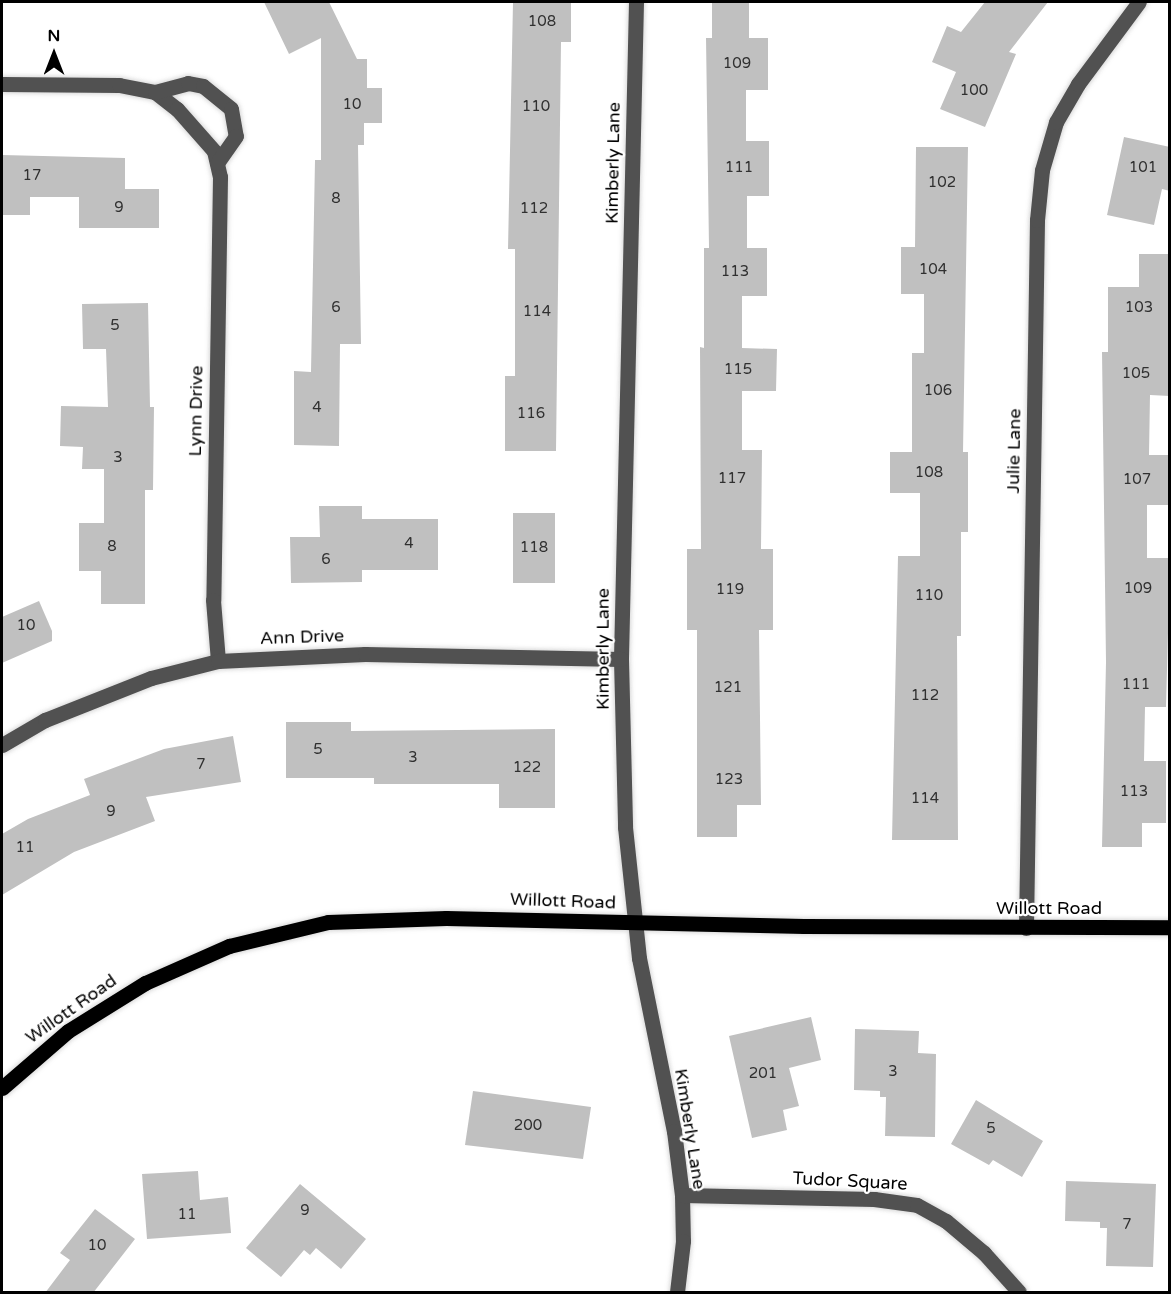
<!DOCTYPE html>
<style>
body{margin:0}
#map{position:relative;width:1171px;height:1294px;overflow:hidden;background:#fff;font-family:"Varela Round",sans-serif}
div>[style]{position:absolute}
.building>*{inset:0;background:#c0c0c0}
.roads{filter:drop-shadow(0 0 2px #dbdbdb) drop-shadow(0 0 2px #dbdbdb)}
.minor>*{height:15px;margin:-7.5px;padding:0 7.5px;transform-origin:7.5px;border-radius:7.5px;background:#515151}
.major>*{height:15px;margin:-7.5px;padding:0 7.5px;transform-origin:7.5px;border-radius:7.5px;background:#000}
span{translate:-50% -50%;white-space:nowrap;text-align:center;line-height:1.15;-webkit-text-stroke:4.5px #fff;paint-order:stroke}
.number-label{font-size:15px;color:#303030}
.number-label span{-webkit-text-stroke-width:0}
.street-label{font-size:18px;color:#000}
.frame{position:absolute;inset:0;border:3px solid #000;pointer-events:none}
.north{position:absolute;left:24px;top:24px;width:60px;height:60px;-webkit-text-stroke:4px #fff;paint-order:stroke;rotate:0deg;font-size:16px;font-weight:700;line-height:24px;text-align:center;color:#000}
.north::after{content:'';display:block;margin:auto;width:21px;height:27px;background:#000;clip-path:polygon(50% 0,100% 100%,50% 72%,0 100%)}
</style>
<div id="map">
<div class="building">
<div style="clip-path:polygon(264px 2px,329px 2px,357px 59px,367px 59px,367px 88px,382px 88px,382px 123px,364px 123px,364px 145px,358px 145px,361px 344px,340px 344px,339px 446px,294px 445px,294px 371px,311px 372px,315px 160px,321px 160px,321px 38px,289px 54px)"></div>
<div style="clip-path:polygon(513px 2px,571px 2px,571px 42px,561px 42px,556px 451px,505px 451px,505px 376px,515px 376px,515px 249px,508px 249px)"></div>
<div style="clip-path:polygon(712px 2px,749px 2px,749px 38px,768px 38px,768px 90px,746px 90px,746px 141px,769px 141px,769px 196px,747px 196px,747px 248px,767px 248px,767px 296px,742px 296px,742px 348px,777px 349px,776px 391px,742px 391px,742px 450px,762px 450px,761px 549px,773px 549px,773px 630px,759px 630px,761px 805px,737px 805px,737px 837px,697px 837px,697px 630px,687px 630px,687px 549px,701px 549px,700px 347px,704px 348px,704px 248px,709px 248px,706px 38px,712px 38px)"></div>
<div style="clip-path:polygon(985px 2px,1048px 2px,1009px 52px,1016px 54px,985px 127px,940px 109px,956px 72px,932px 62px,947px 26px,961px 32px)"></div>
<div style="clip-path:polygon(1124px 137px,1170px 147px,1170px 191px,1162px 189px,1154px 225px,1107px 215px)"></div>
<div style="clip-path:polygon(916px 147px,968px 147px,963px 452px,968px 452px,968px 532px,961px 532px,961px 636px,957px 636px,958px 840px,892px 840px,898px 556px,920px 556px,920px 493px,890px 493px,890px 452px,912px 452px,912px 353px,924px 353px,924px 294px,901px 294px,901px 247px,915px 247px)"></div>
<div style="clip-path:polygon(2px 155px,125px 158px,125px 189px,159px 189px,159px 228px,79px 228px,79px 197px,30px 197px,30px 215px,2px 215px)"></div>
<div style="clip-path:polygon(1139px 254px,1170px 254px,1170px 396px,1150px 395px,1149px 455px,1170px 455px,1170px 505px,1147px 505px,1147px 558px,1170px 558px,1166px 707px,1145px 707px,1144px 761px,1166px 761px,1166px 823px,1142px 823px,1142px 847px,1102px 847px,1106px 662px,1102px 352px,1108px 352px,1108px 287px,1139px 287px)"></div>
<div style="clip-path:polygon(148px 303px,150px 407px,154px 407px,153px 490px,145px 490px,145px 604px,101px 604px,101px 571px,79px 571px,79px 523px,104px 523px,104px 469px,82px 469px,83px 447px,60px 446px,61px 406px,108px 407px,106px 349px,83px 349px,82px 304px)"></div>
<div style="clip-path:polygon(319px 506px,362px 506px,362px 519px,438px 519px,438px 570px,362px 570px,362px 582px,291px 583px,290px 537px,320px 537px)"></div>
<div style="clip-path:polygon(513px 513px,555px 513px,555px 583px,513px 583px)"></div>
<div style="clip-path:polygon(39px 601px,52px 631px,52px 641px,2px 663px,2px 617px)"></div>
<div style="clip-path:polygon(286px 722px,351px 722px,351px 731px,555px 729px,555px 808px,499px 808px,499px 784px,374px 784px,374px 778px,286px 778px)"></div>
<div style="clip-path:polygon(233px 736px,241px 782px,146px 797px,155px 821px,74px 852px,2px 895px,2px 834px,28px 819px,90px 795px,84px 779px,164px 749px)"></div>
<div style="clip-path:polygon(811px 1017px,821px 1060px,789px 1068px,799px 1106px,783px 1110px,787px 1130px,752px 1138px,729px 1036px)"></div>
<div style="clip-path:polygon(855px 1029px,919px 1031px,918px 1053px,936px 1054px,935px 1137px,885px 1136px,886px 1097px,880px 1097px,880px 1091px,854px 1090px)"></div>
<div style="clip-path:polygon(473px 1091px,591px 1107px,583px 1159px,465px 1145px)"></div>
<div style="clip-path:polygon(976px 1100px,1043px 1141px,1022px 1177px,993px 1160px,989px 1165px,951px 1144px)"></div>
<div style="clip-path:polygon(198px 1171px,200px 1200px,228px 1197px,231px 1233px,147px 1239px,142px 1174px)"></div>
<div style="clip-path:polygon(1066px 1181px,1156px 1184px,1153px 1267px,1106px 1266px,1107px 1228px,1100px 1228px,1100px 1222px,1065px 1221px)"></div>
<div style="clip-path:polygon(300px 1184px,366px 1239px,341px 1269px,316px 1248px,310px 1255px,304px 1250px,281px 1277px,246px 1248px)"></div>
<div style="clip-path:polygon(95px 1209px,135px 1239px,93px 1293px,45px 1293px,70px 1260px,60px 1253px)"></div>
</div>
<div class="roads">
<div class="minor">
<div style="left:636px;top:2px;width:657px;rotate:91.31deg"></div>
<div style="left:621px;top:659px;width:168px;rotate:88.6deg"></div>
<div style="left:625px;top:827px;width:132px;rotate:83.9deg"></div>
<div style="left:639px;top:958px;width:177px;rotate:78.6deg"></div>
<div style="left:674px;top:1131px;width:64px;rotate:82.9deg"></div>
<div style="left:682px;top:1195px;width:46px;rotate:88.8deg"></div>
<div style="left:683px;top:1241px;width:51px;rotate:96.7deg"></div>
<div style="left:2px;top:84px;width:117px;rotate:0.5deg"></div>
<div style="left:119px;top:85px;width:37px;rotate:11deg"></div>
<div style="left:155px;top:92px;width:28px;rotate:38deg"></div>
<div style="left:177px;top:109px;width:56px;rotate:48.6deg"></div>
<div style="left:214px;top:151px;width:27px;rotate:77deg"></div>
<div style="left:220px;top:177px;width:423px;rotate:90.9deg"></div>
<div style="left:213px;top:600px;width:61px;rotate:85.3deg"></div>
<div style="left:155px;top:92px;width:34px;rotate:-15deg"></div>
<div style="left:188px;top:83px;width:15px;rotate:11deg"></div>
<div style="left:203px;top:86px;width:36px;rotate:39deg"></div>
<div style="left:231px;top:109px;width:27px;rotate:80deg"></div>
<div style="left:236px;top:136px;width:33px;rotate:125deg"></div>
<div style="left:2px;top:745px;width:50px;rotate:-30.2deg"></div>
<div style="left:45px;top:720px;width:114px;rotate:-21.6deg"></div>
<div style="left:151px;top:678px;width:69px;rotate:-14.2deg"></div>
<div style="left:218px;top:661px;width:147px;rotate:-2.7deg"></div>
<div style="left:365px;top:654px;width:256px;rotate:1.1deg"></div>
<div style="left:1026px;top:928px;width:708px;rotate:-89.11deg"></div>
<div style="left:1037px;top:220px;width:50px;rotate:-84.3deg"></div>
<div style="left:1042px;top:170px;width:50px;rotate:-73.7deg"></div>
<div style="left:1056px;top:122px;width:44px;rotate:-59.9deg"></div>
<div style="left:1078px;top:84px;width:102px;rotate:-53.4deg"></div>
<div style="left:682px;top:1195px;width:192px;rotate:1.2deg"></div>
<div style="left:874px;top:1199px;width:43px;rotate:7.9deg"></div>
<div style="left:917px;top:1205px;width:33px;rotate:29deg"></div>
<div style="left:946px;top:1221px;width:50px;rotate:40.1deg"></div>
<div style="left:984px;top:1253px;width:52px;rotate:48.1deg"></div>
</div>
<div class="major">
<div style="left:2px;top:1088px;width:87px;rotate:-40.8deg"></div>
<div style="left:68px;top:1031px;width:91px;rotate:-31.9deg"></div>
<div style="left:145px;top:983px;width:92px;rotate:-23.8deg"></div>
<div style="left:229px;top:946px;width:102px;rotate:-13.6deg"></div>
<div style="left:328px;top:922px;width:118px;rotate:-1.9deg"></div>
<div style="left:446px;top:918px;width:358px;rotate:1.3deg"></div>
<div style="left:804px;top:926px;width:366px;rotate:0.2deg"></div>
</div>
</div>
<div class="number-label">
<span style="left:542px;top:22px">108</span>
<span style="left:737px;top:64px">109</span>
<span style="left:974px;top:91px">100</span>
<span style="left:352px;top:105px">10</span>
<span style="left:536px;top:107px">110</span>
<span style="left:739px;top:168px">111</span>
<span style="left:1143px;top:168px">101</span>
<span style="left:32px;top:176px">17</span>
<span style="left:942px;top:183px">102</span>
<span style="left:336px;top:199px">8</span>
<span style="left:119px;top:208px">9</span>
<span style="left:534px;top:209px">112</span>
<span style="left:933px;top:270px">104</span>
<span style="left:735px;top:272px">113</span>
<span style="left:336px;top:308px">6</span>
<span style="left:1139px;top:308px">103</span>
<span style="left:537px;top:312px">114</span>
<span style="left:115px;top:326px">5</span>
<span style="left:738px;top:370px">115</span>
<span style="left:1136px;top:374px">105</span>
<span style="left:938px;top:391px">106</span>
<span style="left:317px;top:408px">4</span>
<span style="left:531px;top:414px">116</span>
<span style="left:118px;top:458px">3</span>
<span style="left:929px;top:473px">108</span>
<span style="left:732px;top:479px">117</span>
<span style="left:1137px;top:480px">107</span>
<span style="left:409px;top:544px">4</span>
<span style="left:112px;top:547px">8</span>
<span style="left:534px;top:548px">118</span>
<span style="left:326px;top:560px">6</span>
<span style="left:1138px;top:589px">109</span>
<span style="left:730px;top:590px">119</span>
<span style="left:929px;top:596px">110</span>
<span style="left:26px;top:626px">10</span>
<span style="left:1136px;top:685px">111</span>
<span style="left:728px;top:688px">121</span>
<span style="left:925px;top:696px">112</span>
<span style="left:318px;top:750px">5</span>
<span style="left:413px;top:758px">3</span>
<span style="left:201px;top:765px">7</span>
<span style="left:527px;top:768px">122</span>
<span style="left:729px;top:780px">123</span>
<span style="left:1134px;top:792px">113</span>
<span style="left:925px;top:799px">114</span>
<span style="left:111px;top:812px">9</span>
<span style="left:25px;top:848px">11</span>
<span style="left:893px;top:1072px">3</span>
<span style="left:763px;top:1074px">201</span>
<span style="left:528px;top:1126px">200</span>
<span style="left:991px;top:1129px">5</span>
<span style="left:305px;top:1211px">9</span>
<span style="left:187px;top:1215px">11</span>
<span style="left:1127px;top:1225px">7</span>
<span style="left:97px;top:1246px">10</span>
</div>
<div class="street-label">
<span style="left:613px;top:163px;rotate:-89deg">Kimberly Lane</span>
<span style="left:196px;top:411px;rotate:-89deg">Lynn Drive</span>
<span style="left:1014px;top:451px;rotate:-89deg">Julie Lane</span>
<span style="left:302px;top:637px;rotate:-2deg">Ann Drive</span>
<span style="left:603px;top:649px;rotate:-90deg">Kimberly Lane</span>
<span style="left:563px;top:901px;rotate:2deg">Willott Road</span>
<span style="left:1049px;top:908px">Willott Road</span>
<span style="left:71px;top:1009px;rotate:-35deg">Willott Road</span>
<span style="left:690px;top:1129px;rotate:81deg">Kimberly Lane</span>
<span style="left:850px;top:1181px;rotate:3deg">Tudor Square</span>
</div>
<div class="frame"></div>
<div class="north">N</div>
</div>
